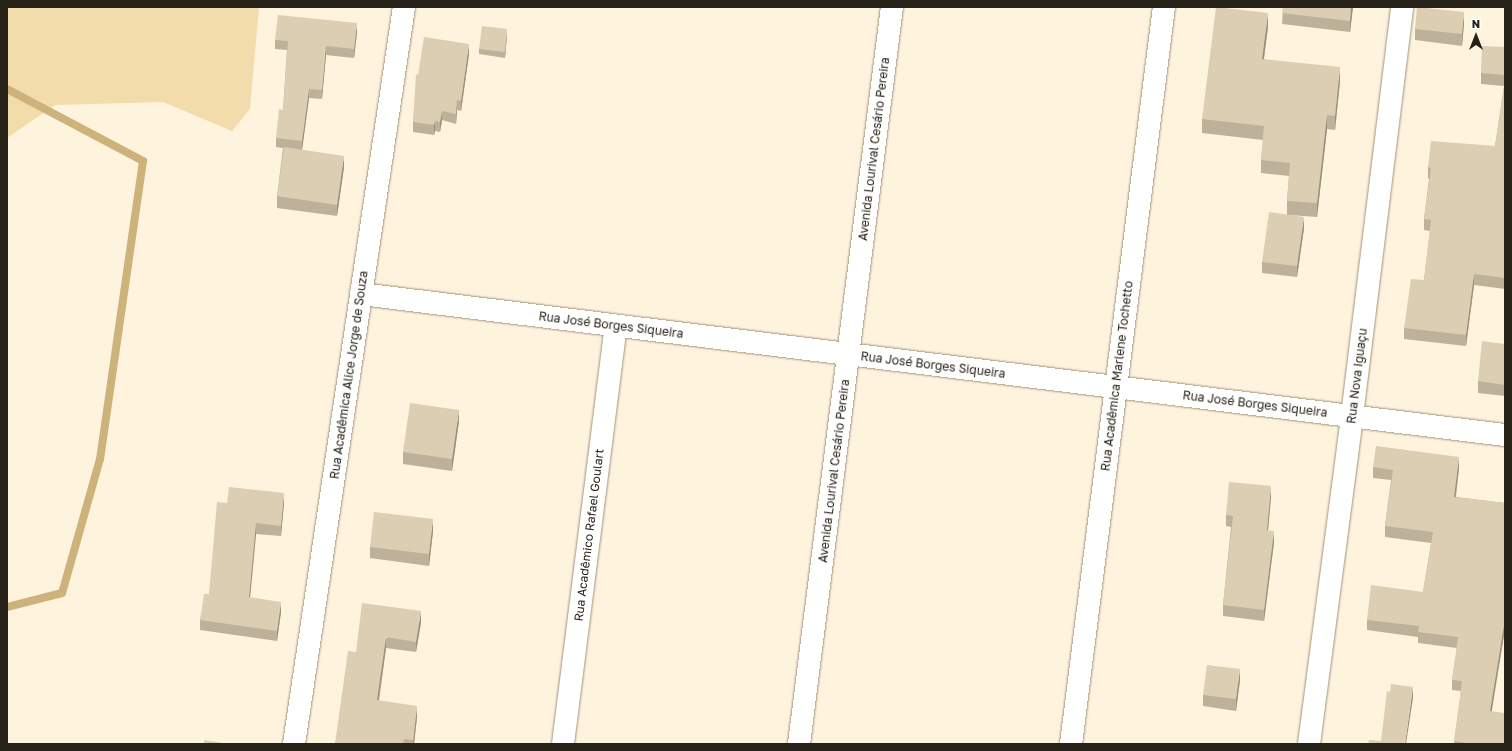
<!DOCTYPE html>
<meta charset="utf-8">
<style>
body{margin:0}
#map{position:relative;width:1512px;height:751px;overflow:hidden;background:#fef3dd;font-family:"Golos Text",sans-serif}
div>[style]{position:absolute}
.green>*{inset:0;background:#f3dcac}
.stream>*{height:8px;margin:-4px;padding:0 4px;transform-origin:4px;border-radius:4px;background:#cdb37b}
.roads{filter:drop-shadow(0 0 1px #a09379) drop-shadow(0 0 1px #a09379)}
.street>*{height:22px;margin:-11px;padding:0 11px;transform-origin:11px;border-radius:11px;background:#fff}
.wall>*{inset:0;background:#bdb19a}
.shaded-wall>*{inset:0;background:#9a907d}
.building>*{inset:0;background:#dcceb3}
span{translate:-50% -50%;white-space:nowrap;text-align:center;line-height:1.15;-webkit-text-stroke:3.5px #fff;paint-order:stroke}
.street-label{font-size:12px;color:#272217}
.frame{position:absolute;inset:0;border:8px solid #272217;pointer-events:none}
.north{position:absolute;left:1456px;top:16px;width:40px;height:40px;-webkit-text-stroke:3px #fff;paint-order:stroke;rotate:0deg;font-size:11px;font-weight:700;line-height:16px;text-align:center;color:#272217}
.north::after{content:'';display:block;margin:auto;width:14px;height:18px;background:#272217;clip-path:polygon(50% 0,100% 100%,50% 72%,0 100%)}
</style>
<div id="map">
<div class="green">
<div style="clip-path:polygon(7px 7px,259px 7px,250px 109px,232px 131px,163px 102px,55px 105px,7px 138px)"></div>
</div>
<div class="stream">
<div style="left:7px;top:89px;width:154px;rotate:27.9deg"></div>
<div style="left:143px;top:161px;width:301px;rotate:98.2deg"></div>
<div style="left:100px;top:459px;width:139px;rotate:105.8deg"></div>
<div style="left:62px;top:593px;width:57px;rotate:165.7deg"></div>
</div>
<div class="roads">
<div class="street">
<div style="left:361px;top:294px;width:1153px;rotate:7.03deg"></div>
<div style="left:294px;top:744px;width:745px;rotate:-81.51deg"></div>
<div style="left:563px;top:744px;width:421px;rotate:-82.8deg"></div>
<div style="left:799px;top:744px;width:743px;rotate:-82.81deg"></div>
<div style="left:1071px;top:744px;width:743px;rotate:-82.81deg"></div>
<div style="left:1309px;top:744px;width:331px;rotate:-82.5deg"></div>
<div style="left:1352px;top:416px;width:412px;rotate:-83deg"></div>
</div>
</div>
<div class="wall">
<div style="clip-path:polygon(1283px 7px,1353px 7px,1350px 32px,1282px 24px)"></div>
<div style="clip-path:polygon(1464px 23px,1462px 46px,1415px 40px,1415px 29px)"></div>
<div style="clip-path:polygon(1268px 27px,1264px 59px,1340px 81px,1335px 130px,1327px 129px,1317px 217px,1289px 215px,1304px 228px,1297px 277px,1262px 273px,1262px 262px,1287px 214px,1287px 201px,1289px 176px,1261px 173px,1261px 160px,1263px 140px,1202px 133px,1202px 119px)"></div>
<div style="clip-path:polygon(357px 32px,354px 58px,326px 55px,322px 99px,309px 98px,302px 150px,344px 167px,337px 216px,277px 208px,277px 196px,283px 148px,276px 147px,276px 138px,283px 110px,287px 50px,275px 49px,275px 40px)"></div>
<div style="clip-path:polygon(507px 35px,505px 58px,479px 54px,479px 49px)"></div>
<div style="clip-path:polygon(1505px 47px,1505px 289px,1474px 285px,1466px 346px,1404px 339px,1404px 328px,1424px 280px,1430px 231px,1424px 230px,1424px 219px,1429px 179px,1428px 179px,1428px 167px,1495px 146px,1504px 86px,1481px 84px,1481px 73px)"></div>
<div style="clip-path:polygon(469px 54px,461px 111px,457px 110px,456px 124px,442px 120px,440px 132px,435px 131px,434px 135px,413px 132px,413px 122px,418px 75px)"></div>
<div style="clip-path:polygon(1505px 344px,1505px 396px,1478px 393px,1478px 381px)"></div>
<div style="clip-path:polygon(459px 421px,452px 471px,403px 464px,403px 452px)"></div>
<div style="clip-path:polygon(1373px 467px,1459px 468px,1456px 497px,1505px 503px,1505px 629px,1491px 711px,1505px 744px,1454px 744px,1461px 691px,1452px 690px,1452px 680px,1457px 648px,1418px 643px,1418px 637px,1367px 630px,1367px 620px,1423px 592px,1431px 543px,1385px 537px,1385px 526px,1391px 480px,1373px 478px)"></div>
<div style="clip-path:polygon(1271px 497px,1268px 530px,1274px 542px,1264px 621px,1223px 616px,1223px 605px,1231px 527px,1226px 526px,1226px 515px)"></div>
<div style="clip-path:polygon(227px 503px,284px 503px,281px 536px,256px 534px,250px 598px,281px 612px,277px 641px,200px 630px,200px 620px,209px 594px)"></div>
<div style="clip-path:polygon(433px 531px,429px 566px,370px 558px,370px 547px)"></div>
<div style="clip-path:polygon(421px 622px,416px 652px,386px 648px,379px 701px,417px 717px,414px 744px,335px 744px,356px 652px)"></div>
<div style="clip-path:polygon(1240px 680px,1236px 711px,1203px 706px,1203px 695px)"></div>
</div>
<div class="shaded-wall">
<div style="clip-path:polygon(1351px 7px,1353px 7px,1350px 32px,1350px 21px)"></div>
<div style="clip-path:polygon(1464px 12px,1464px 23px,1462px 46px,1462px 34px)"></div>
<div style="clip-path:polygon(1268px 13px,1268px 27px,1262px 72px,1262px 59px)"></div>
<div style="clip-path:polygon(357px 23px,357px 32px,354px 58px,354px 49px)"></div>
<div style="clip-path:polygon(507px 29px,507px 35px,505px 58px,505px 52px)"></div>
<div style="clip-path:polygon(469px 44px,469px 54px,461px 111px,461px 101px)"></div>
<div style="clip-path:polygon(326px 46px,326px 55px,322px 99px,322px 90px)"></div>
<div style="clip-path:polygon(1340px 67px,1340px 81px,1335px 130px,1335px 116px)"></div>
<div style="clip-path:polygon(309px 89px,309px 98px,302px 150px,302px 141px)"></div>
<div style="clip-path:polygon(457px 100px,457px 110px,456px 124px,456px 114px)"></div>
<div style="clip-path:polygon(442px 111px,442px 120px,440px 132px,440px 122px)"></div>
<div style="clip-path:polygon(1327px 115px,1327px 129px,1317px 217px,1317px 203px)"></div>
<div style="clip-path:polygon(435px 121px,435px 131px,434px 135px,434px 125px)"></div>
<div style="clip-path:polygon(344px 156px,344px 167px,337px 216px,337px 205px)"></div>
<div style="clip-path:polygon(1304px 217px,1304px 228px,1297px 277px,1297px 266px)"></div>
<div style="clip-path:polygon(1474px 274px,1474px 285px,1466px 346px,1466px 335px)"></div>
<div style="clip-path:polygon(459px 410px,459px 421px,452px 471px,452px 459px)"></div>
<div style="clip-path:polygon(1459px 457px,1459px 468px,1454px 508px,1454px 497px)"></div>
<div style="clip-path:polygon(1271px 486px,1271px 497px,1267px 542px,1267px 530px)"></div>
<div style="clip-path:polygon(284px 493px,284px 503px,281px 536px,281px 526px)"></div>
<div style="clip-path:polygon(433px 519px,433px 531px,429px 566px,429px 554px)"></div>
<div style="clip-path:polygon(256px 523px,256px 534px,249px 608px,249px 597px)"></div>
<div style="clip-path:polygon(1274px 531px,1274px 542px,1264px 621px,1264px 610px)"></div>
<div style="clip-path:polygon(281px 602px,281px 612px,277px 641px,277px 631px)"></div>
<div style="clip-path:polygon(421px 611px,421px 622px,416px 652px,416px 642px)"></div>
<div style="clip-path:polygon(1505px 619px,1505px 629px,1490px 722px,1490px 711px)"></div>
<div style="clip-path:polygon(386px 637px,386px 648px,377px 711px,377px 700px)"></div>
<div style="clip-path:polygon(1240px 669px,1240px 680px,1236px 711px,1236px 699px)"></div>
<div style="clip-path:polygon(1413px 687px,1413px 698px,1406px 744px,1405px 744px)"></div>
<div style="clip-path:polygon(417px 706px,417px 717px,414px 744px,413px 744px)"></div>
</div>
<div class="building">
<div style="clip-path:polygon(1216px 7px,1268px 13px,1262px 59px,1340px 67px,1335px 116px,1327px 115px,1317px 203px,1287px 201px,1290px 163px,1261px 160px,1264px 126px,1202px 119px)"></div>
<div style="clip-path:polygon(1283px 7px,1351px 7px,1350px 21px,1282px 13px)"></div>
<div style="clip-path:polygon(1417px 7px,1464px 12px,1462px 34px,1415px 29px)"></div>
<div style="clip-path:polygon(278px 15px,357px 23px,354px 49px,326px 46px,322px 90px,309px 89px,302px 141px,276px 138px,279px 109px,283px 110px,288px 41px,275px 40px)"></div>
<div style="clip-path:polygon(482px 26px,507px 29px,505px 52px,479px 49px)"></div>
<div style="clip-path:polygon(424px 37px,469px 44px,461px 101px,457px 100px,456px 114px,442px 111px,440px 122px,435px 121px,434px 125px,413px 122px,416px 74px,418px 75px)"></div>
<div style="clip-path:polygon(1482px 46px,1505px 47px,1505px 75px,1481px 73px)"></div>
<div style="clip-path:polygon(1505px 82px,1505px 278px,1474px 274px,1466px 335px,1404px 328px,1411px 279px,1424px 280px,1431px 220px,1424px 219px,1431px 168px,1428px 167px,1431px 141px,1495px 146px)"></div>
<div style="clip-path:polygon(284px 147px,344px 156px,337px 205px,277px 196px)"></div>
<div style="clip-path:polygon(1269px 212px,1304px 217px,1297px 266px,1262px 262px)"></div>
<div style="clip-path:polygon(1482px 341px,1505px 344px,1505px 385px,1478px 381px)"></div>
<div style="clip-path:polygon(410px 403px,459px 410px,452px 459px,403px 452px)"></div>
<div style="clip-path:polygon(1376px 446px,1459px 457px,1454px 497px,1505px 503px,1505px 619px,1490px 711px,1505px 713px,1505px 744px,1466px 744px,1466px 743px,1454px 741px,1462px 681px,1452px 680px,1458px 637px,1418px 632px,1419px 626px,1367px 620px,1371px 585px,1423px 592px,1433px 532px,1385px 526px,1393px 470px,1373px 467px)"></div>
<div style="clip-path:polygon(1229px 482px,1271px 486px,1267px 530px,1274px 531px,1264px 610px,1223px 605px,1233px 516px,1226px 515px)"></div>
<div style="clip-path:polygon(229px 487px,284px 493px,281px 526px,256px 523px,249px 597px,281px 602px,277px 631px,200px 620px,204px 594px,209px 594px,217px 502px,227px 503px)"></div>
<div style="clip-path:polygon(374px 512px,433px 519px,429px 554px,370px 547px)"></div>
<div style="clip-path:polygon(362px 603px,421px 611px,416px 642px,386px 637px,377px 700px,417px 706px,413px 740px,404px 739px,403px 744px,335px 744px,348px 651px,356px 652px)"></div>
<div style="clip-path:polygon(1207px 665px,1240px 669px,1236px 699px,1203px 695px)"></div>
<div style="clip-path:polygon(1391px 684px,1413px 687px,1405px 744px,1368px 744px,1369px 740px,1381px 741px,1387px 691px,1390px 692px)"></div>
<div style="clip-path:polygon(204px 740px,230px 744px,204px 744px)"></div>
</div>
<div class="street-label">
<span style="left:874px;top:149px;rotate:-83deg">Avenida Lourival Cesário Pereira</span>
<span style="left:611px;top:325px;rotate:7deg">Rua José Borges Siqueira</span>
<span style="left:933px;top:365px;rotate:7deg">Rua José Borges Siqueira</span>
<span style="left:349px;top:375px;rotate:-82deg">Rua Acadêmica Alice Jorge de Souza</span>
<span style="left:1117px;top:376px;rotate:-83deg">Rua Acadêmica Marlene Tochetto</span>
<span style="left:1357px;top:376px;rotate:-83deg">Rua Nova Iguaçu</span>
<span style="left:1255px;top:404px;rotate:7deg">Rua José Borges Siqueira</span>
<span style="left:834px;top:471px;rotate:-83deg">Avenida Lourival Cesário Pereira</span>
<span style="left:589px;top:535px;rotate:-83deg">Rua Acadêmico Rafael Goulart</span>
</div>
<div class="frame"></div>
<div class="north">N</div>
</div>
